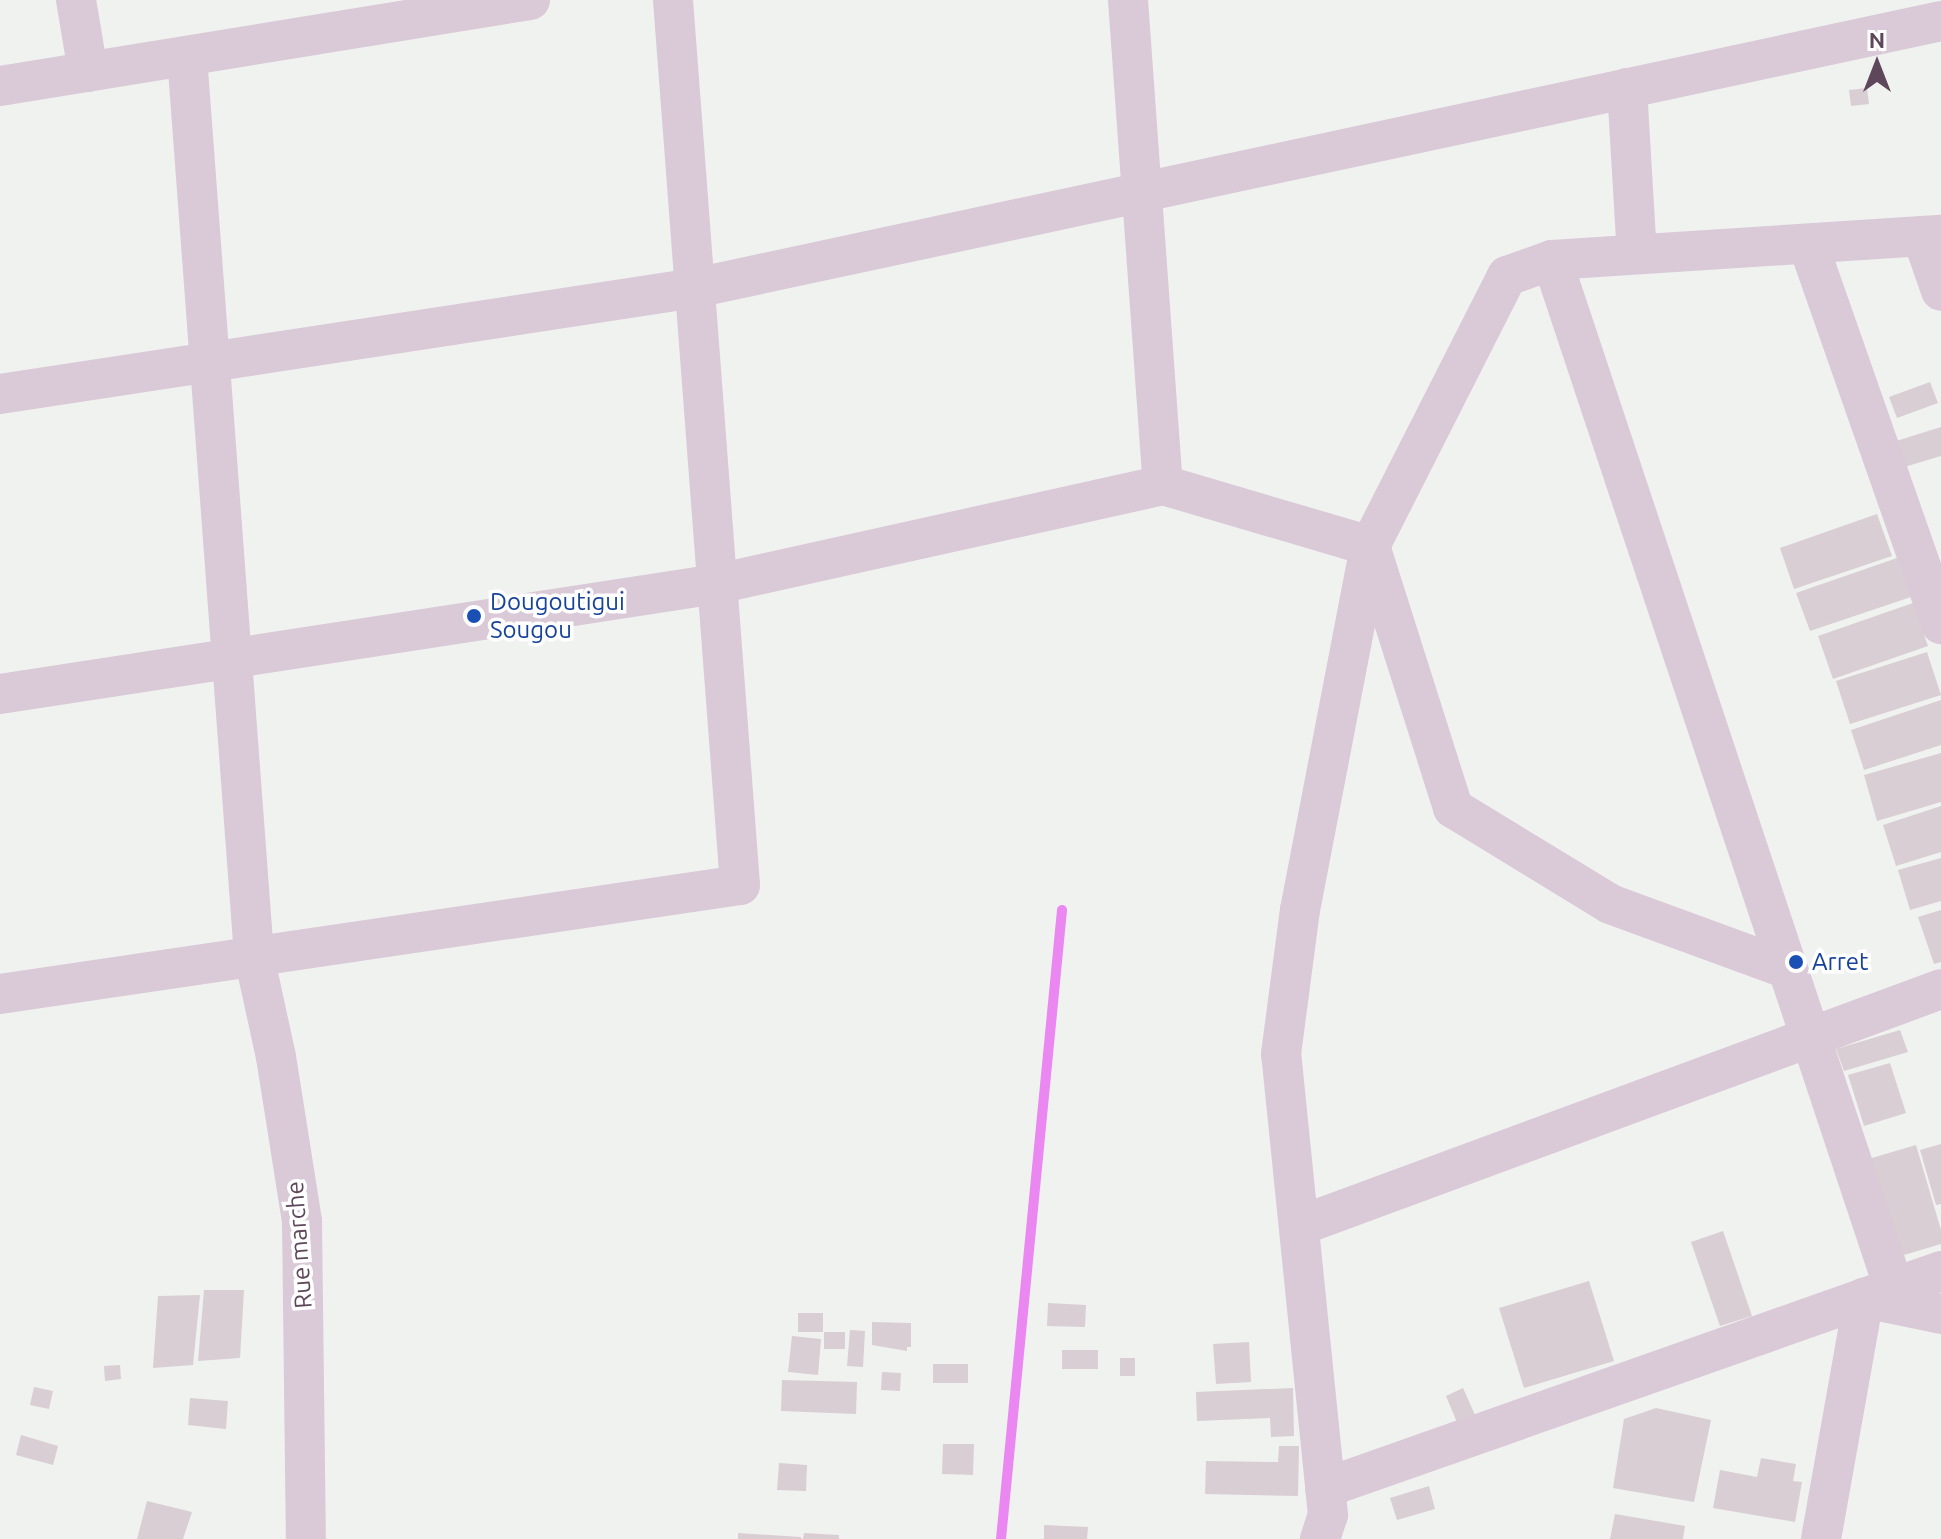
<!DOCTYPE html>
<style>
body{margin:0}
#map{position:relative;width:1941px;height:1539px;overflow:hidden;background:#f0f2f0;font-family:Ubuntu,sans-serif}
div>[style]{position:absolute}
.stream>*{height:10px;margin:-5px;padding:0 5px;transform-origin:5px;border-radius:5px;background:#ea87f1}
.building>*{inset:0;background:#d8ced4}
.street>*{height:40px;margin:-20px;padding:0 20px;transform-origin:20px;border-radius:20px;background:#dac9d7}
.dots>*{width:22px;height:22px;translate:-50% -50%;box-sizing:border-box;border:4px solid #fff;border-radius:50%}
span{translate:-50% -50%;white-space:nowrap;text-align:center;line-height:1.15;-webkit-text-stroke:7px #fff;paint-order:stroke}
.transit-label{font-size:24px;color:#164399}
.left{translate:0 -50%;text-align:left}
.street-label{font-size:24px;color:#5e475a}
.north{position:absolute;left:1837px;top:24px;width:80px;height:80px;-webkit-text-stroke:6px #fff;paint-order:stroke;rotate:0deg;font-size:22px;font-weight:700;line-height:32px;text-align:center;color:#5e475a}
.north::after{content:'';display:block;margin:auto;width:28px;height:36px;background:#5e475a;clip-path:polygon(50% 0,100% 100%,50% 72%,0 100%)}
</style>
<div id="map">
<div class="stream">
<div style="left:1001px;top:1539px;width:632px;rotate:-84.46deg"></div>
</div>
<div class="building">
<div style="clip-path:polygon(1867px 88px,1869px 104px,1851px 106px,1849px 90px)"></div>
<div style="clip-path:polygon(1930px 382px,1938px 403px,1897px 418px,1889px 397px)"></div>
<div style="clip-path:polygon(1941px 427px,1941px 456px,1901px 468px,1893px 442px)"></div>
<div style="clip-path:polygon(1877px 514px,1892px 556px,1794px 589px,1780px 548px)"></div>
<div style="clip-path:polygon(1897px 558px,1911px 597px,1810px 631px,1796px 593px)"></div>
<div style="clip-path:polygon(1913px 603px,1928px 646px,1833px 679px,1818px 636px)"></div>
<div style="clip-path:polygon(1927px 652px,1941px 695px,1850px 724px,1836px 681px)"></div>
<div style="clip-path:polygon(1941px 700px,1941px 745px,1864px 770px,1851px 730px)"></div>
<div style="clip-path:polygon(1941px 753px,1941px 802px,1877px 821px,1864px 775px)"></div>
<div style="clip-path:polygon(1941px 806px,1941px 852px,1896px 866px,1883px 825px)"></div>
<div style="clip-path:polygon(1941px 858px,1941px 901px,1910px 910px,1898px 870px)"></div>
<div style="clip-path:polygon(1941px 910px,1941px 962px,1934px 964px,1918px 917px)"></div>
<div style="clip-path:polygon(1900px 1030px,1908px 1052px,1844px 1071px,1836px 1049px)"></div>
<div style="clip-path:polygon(1890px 1063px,1906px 1113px,1864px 1126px,1848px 1075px)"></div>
<div style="clip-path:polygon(1941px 1144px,1941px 1204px,1936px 1205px,1920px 1150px)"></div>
<div style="clip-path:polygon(1916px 1145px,1941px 1230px,1941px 1244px,1894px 1258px,1865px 1160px)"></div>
<div style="clip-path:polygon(1723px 1231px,1752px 1316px,1720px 1326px,1691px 1242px)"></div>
<div style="clip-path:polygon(1589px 1281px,1614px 1361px,1524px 1388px,1499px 1308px)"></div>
<div style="clip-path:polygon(204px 1290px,244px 1290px,240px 1358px,198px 1361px)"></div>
<div style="clip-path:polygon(200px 1295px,193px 1365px,153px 1368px,158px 1296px)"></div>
<div style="clip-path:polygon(1048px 1303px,1086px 1305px,1085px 1327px,1047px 1326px)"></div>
<div style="clip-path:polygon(798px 1313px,823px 1313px,823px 1332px,798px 1332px)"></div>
<div style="clip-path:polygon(872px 1322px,911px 1323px,911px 1347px,907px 1347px,907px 1351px,872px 1345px)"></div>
<div style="clip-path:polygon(850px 1330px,865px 1331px,863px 1367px,847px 1366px)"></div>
<div style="clip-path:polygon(824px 1332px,845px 1332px,845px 1349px,824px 1349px)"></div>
<div style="clip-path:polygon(792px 1336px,821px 1339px,818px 1375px,788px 1372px)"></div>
<div style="clip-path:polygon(1249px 1342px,1251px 1382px,1216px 1384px,1213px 1344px)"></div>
<div style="clip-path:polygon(1062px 1350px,1098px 1350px,1098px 1369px,1062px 1369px)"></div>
<div style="clip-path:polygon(1120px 1358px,1135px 1358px,1135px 1376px,1120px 1376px)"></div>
<div style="clip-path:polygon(933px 1364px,968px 1364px,968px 1383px,933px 1383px)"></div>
<div style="clip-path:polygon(120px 1365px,121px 1379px,105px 1381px,104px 1366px)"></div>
<div style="clip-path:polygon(882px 1372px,901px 1373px,900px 1391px,881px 1390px)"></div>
<div style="clip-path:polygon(782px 1380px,857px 1382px,856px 1414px,781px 1411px)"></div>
<div style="clip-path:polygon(34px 1387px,53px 1391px,49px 1409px,30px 1405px)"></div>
<div style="clip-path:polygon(1293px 1388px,1294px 1436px,1271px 1437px,1270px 1418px,1197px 1421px,1196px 1392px)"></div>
<div style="clip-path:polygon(1463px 1388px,1479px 1424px,1461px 1432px,1446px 1396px)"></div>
<div style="clip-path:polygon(190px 1398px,228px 1401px,226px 1429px,188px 1425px)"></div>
<div style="clip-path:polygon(1656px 1408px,1711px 1420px,1694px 1502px,1613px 1488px,1624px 1419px)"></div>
<div style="clip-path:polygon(21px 1435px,58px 1446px,53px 1465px,16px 1455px)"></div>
<div style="clip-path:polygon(943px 1444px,974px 1444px,973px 1475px,942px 1474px)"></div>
<div style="clip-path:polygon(1279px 1446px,1299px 1446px,1298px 1496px,1205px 1494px,1206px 1461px,1278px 1462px)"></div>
<div style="clip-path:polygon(1761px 1458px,1796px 1464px,1793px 1481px,1802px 1482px,1795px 1522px,1713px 1508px,1720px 1470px,1757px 1477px)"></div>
<div style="clip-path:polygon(779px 1463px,807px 1465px,806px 1491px,777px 1490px)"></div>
<div style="clip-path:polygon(1429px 1486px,1435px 1509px,1397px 1520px,1390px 1498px)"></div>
<div style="clip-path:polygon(147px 1501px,192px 1512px,183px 1539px,137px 1539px)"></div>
<div style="clip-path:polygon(1615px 1514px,1685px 1526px,1683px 1539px,1610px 1539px)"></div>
<div style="clip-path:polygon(1044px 1525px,1088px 1527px,1087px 1539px,1044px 1539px)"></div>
<div style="clip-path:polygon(738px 1533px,801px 1537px,801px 1539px,738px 1539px)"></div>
<div style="clip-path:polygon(804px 1533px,839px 1535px,839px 1539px,803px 1539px)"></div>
</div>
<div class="street">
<div style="left:76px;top:0;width:73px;rotate:80.5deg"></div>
<div style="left:1128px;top:0;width:486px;rotate:85.9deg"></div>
<div style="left:187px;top:56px;width:902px;rotate:85.74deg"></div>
<div style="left:254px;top:956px;width:103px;rotate:77.7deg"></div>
<div style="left:276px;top:1057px;width:167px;rotate:81deg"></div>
<div style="left:302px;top:1222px;width:317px;rotate:89.3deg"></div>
<div style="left:0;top:86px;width:537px;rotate:-9.22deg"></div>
<div style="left:1627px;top:88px;width:166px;rotate:86.6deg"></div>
<div style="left:1922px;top:236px;width:58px;rotate:70.9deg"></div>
<div style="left:1808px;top:244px;width:403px;rotate:70.7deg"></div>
<div style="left:1552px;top:260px;width:1083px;rotate:71.6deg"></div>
<div style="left:0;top:394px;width:703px;rotate:-8.67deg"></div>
<div style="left:695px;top:288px;width:1274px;rotate:-12.09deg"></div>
<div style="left:0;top:694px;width:725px;rotate:-8.72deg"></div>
<div style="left:717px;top:584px;width:457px;rotate:-12.5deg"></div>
<div style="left:1163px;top:485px;width:216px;rotate:16.4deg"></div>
<div style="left:1370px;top:546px;width:275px;rotate:72.4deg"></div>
<div style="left:1453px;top:808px;width:184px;rotate:31.4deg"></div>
<div style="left:1610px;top:904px;width:189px;rotate:20.1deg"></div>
<div style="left:0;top:994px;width:748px;rotate:-8.38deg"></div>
<div style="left:740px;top:885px;width:888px;rotate:-94.33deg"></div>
<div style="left:1299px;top:1226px;width:684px;rotate:-20.26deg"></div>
<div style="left:1864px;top:1298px;width:79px;rotate:11.7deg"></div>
<div style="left:1325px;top:1488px;width:653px;rotate:-19.41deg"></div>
<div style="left:1320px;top:1539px;width:25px;rotate:-72deg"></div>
<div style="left:1328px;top:1515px;width:463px;rotate:-95.8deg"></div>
<div style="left:1281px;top:1054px;width:145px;rotate:-82.5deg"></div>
<div style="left:1300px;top:910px;width:371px;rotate:-79.1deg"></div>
<div style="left:1370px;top:546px;width:303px;rotate:-63.1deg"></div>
<div style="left:1507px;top:276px;width:48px;rotate:-19.6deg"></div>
<div style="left:1552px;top:260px;width:390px;rotate:-3.7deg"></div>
<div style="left:1821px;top:1539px;width:245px;rotate:-79.9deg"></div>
</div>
<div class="dots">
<div style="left:474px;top:616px;background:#1a4fb4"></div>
<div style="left:1796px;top:962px;background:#1a4fb4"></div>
</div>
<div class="transit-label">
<span class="left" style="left:490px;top:616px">Dougoutigui<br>Sougou</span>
<span class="left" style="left:1812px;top:962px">Arret</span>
</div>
<div class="street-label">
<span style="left:299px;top:1245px;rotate:-94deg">Rue marche</span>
</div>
<div class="north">N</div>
</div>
